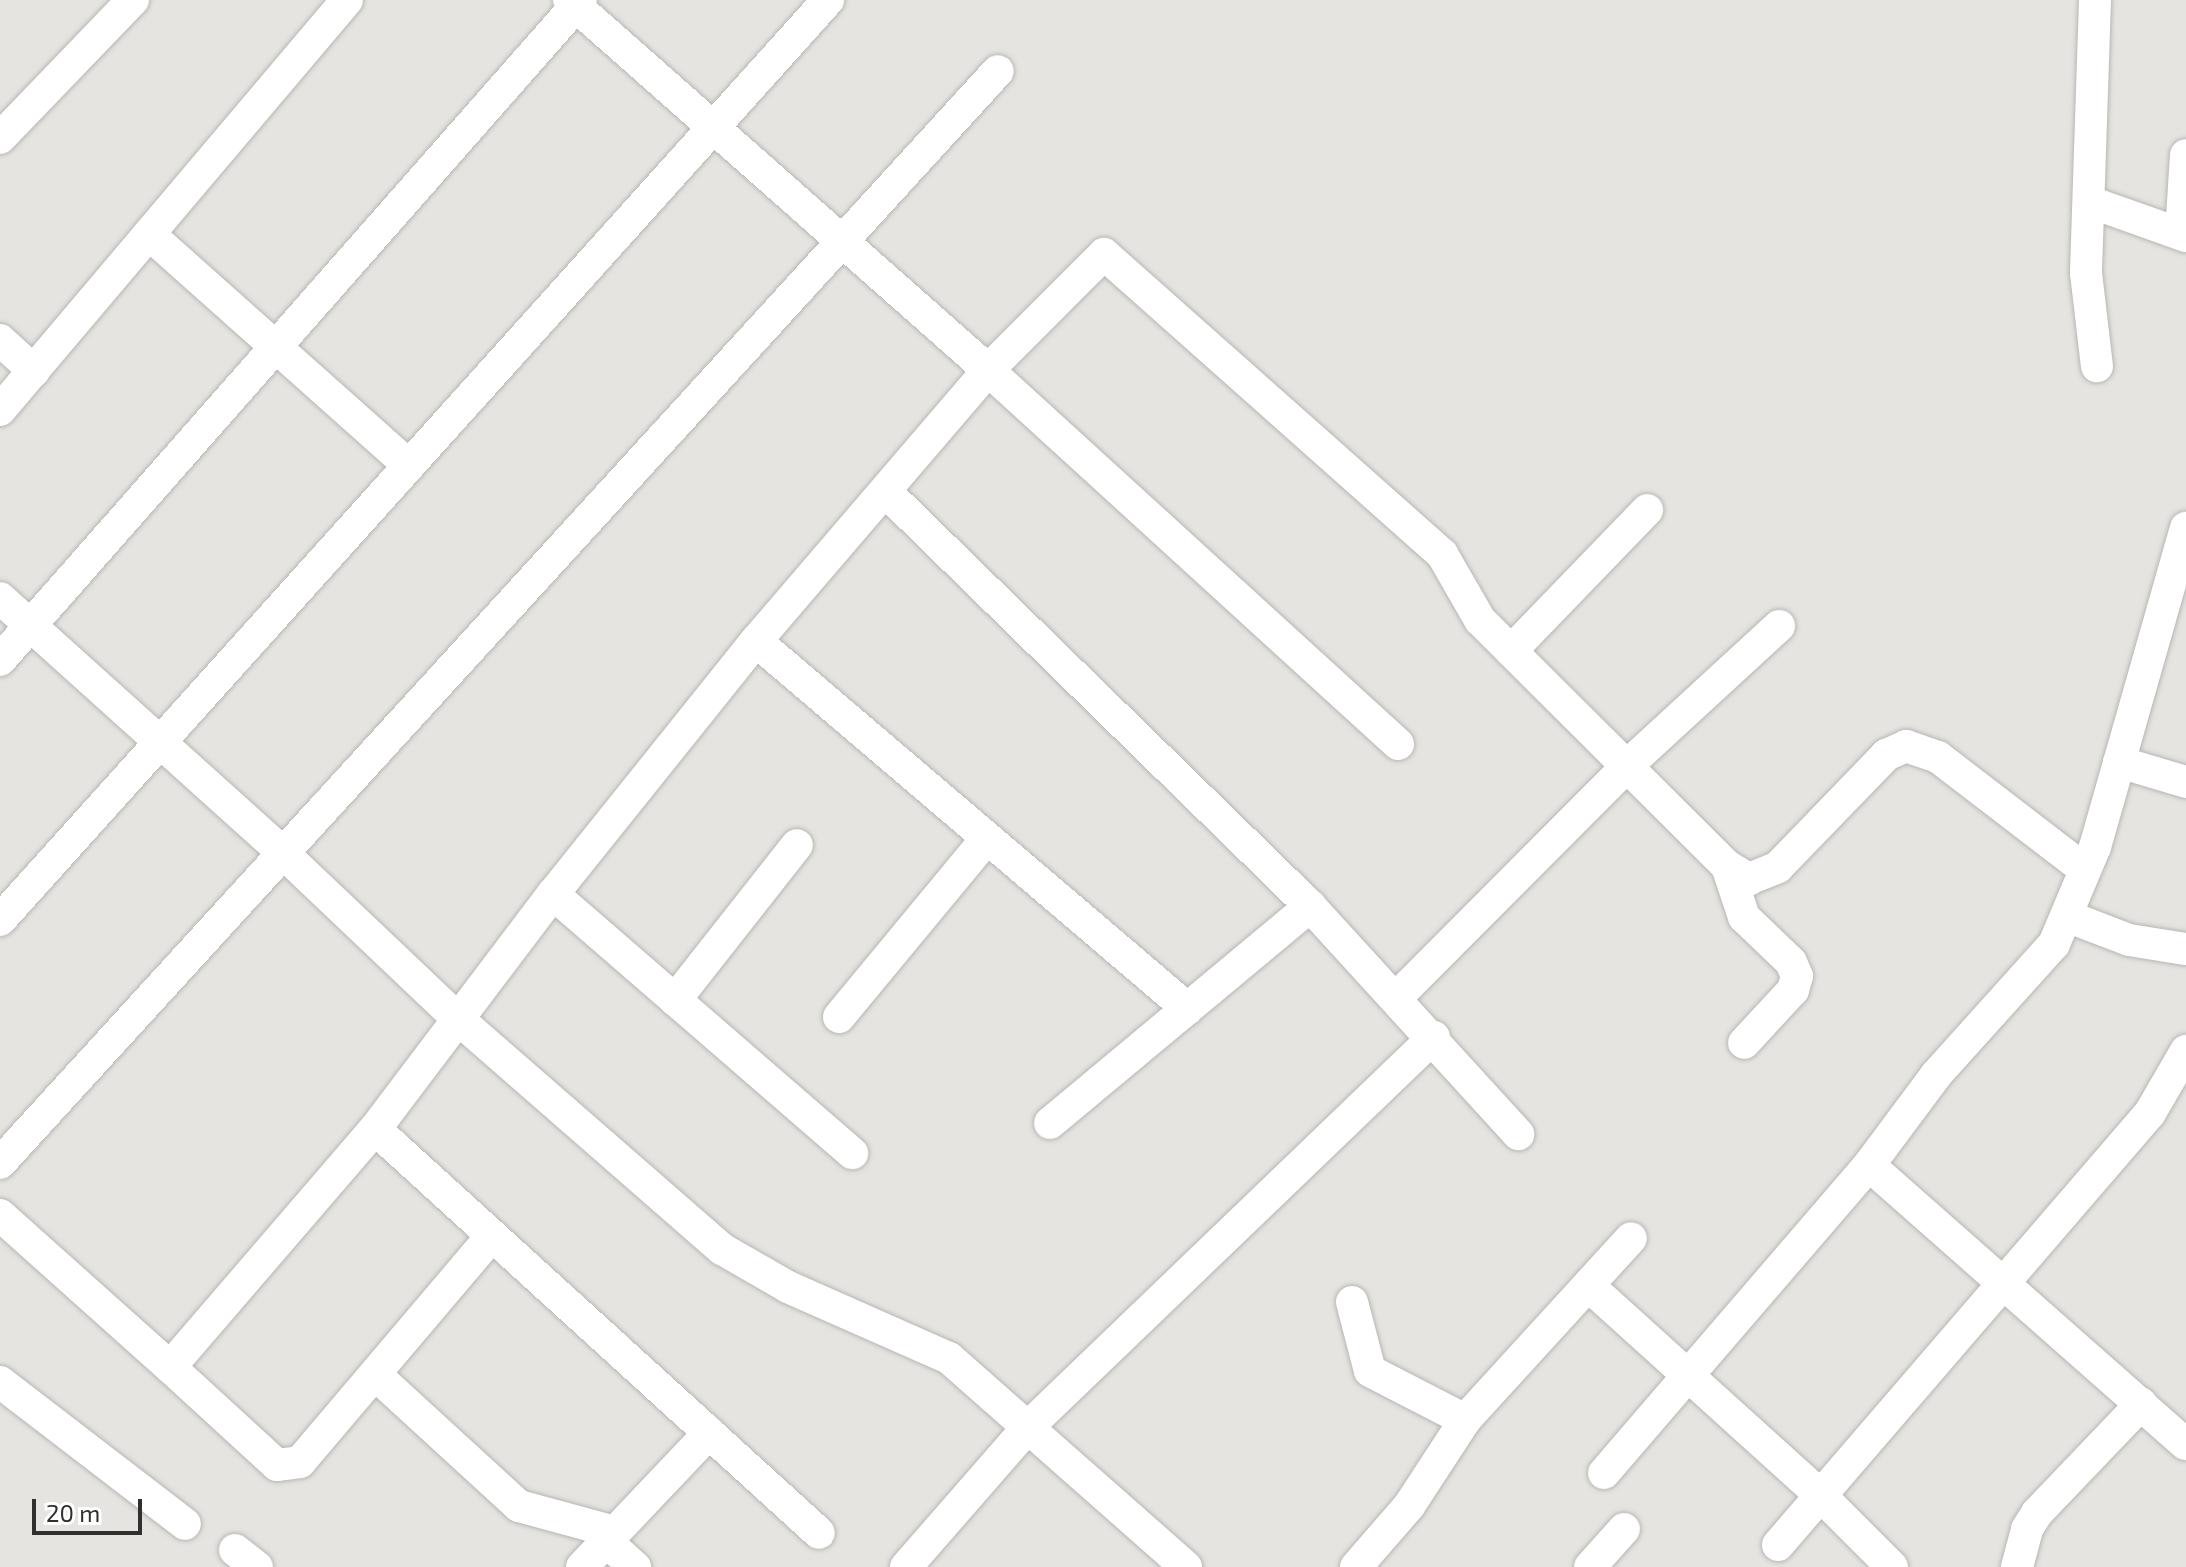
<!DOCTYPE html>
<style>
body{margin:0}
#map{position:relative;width:2186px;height:1567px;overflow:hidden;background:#e6e4e1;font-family:"Exo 2",sans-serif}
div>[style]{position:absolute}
.roads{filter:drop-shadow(0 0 2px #b8b6b3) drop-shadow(0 0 2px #b8b6b3)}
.street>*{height:32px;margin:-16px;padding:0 16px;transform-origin:16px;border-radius:16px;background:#fff}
span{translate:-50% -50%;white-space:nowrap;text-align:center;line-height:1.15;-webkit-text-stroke:7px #fff;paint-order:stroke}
.scale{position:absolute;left:32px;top:1499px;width:110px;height:36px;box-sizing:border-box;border:4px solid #31302f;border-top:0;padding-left:10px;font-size:24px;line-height:28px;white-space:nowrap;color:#31302f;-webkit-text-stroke:6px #fff;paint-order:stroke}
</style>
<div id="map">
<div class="roads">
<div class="street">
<div style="left:569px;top:0;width:559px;rotate:41.45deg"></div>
<div style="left:988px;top:370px;width:164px;rotate:-45deg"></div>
<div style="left:1104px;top:254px;width:452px;rotate:41.6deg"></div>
<div style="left:1442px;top:554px;width:76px;rotate:60.1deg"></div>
<div style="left:1480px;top:620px;width:349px;rotate:44.9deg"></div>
<div style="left:1727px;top:866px;width:26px;rotate:31deg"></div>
<div style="left:1749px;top:879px;width:31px;rotate:-22deg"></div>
<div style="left:1778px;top:867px;width:156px;rotate:-46deg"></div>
<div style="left:1886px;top:755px;width:22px;rotate:-24deg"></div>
<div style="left:1906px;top:746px;width:34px;rotate:19deg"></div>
<div style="left:1938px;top:757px;width:185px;rotate:37.5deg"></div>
<div style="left:2095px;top:0;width:273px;rotate:91.9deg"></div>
<div style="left:2086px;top:273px;width:94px;rotate:83.3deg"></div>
<div style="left:0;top:138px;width:192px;rotate:-46.1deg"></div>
<div style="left:2090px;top:202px;width:102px;rotate:19.5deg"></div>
<div style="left:149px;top:234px;width:348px;rotate:41.7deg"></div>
<div style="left:2181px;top:234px;width:79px;rotate:-86.4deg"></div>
<div style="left:0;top:340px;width:46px;rotate:42.4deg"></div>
<div style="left:0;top:410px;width:537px;rotate:-49.76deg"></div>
<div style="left:885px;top:491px;width:594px;rotate:44.32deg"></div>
<div style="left:1310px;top:906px;width:309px;rotate:47.6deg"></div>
<div style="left:0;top:598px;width:380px;rotate:42deg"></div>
<div style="left:282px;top:852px;width:241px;rotate:43.5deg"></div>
<div style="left:457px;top:1018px;width:352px;rotate:41.1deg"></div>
<div style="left:722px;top:1249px;width:76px;rotate:29.9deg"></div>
<div style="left:788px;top:1287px;width:176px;rotate:23.8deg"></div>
<div style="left:949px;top:1358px;width:316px;rotate:41.4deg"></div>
<div style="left:756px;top:641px;width:567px;rotate:40.43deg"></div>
<div style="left:1511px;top:651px;width:196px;rotate:-46deg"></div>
<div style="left:0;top:660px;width:879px;rotate:-48.64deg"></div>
<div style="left:2119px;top:762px;width:70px;rotate:16.6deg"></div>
<div style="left:1727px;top:866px;width:54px;rotate:71.6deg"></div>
<div style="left:1744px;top:917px;width:65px;rotate:43.8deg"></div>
<div style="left:1791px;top:962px;width:15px;rotate:67deg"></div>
<div style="left:1797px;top:976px;width:15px;rotate:106deg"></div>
<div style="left:1793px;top:990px;width:72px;rotate:132.8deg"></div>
<div style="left:553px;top:894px;width:396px;rotate:40.9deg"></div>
<div style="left:2069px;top:917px;width:64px;rotate:21deg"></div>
<div style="left:2129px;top:940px;width:58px;rotate:9deg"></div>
<div style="left:0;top:920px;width:1238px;rotate:-48.01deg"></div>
<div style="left:1397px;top:997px;width:329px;rotate:-45.1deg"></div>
<div style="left:1629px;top:764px;width:204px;rotate:-42.6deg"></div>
<div style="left:675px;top:1000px;width:197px;rotate:-51.8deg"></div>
<div style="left:839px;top:1017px;width:232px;rotate:-50.4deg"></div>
<div style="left:1050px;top:1123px;width:339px;rotate:-39.8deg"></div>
<div style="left:375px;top:1129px;width:600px;rotate:42.3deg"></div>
<div style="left:0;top:1163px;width:1479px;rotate:-47.58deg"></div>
<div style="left:1869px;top:1165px;width:422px;rotate:41.4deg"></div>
<div style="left:0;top:1215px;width:228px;rotate:41.8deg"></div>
<div style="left:170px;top:1367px;width:314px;rotate:-49.3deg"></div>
<div style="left:375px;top:1129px;width:295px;rotate:-52.9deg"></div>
<div style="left:553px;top:894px;width:324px;rotate:-51.3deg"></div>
<div style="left:756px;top:641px;width:357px;rotate:-49.4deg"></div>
<div style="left:988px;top:370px;width:555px;rotate:42.37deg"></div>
<div style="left:1589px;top:1286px;width:312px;rotate:42.1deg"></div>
<div style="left:1820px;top:1495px;width:102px;rotate:45deg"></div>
<div style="left:1352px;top:1302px;width:71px;rotate:75.4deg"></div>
<div style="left:1370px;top:1371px;width:107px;rotate:27.3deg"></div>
<div style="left:170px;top:1367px;width:145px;rotate:42.5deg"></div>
<div style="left:277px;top:1465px;width:23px;rotate:-7deg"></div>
<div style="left:300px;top:1462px;width:297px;rotate:-49.7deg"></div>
<div style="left:378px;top:1377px;width:191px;rotate:42.5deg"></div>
<div style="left:519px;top:1506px;width:99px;rotate:15.2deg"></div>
<div style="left:0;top:1382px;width:233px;rotate:37.5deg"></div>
<div style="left:1604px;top:1473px;width:406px;rotate:-49.3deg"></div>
<div style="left:1869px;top:1165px;width:112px;rotate:-53.3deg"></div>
<div style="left:1936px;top:1075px;width:176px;rotate:-48deg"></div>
<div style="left:2054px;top:944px;width:105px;rotate:-67.1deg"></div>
<div style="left:2095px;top:847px;width:332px;rotate:-74.1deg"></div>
<div style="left:607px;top:1542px;width:38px;rotate:42deg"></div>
<div style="left:1778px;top:1545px;width:570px;rotate:-49.27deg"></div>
<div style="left:2150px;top:1113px;width:72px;rotate:-59.9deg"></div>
<div style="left:235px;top:1550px;width:28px;rotate:38deg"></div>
<div style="left:582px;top:1567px;width:185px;rotate:-46.5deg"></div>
<div style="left:906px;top:1567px;width:186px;rotate:-48.9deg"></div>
<div style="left:1028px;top:1427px;width:563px;rotate:-43.85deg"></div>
<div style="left:1356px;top:1567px;width:81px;rotate:-49deg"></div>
<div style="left:1409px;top:1506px;width:103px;rotate:-56.9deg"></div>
<div style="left:1465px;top:1420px;width:246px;rotate:-47.6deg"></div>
<div style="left:1590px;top:1567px;width:51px;rotate:-48.2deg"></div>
<div style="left:2017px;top:1567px;width:39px;rotate:-75deg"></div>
<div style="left:2027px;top:1529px;width:19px;rotate:-58deg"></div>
<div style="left:2037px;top:1513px;width:151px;rotate:-46.3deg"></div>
</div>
</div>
<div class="scale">20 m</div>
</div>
